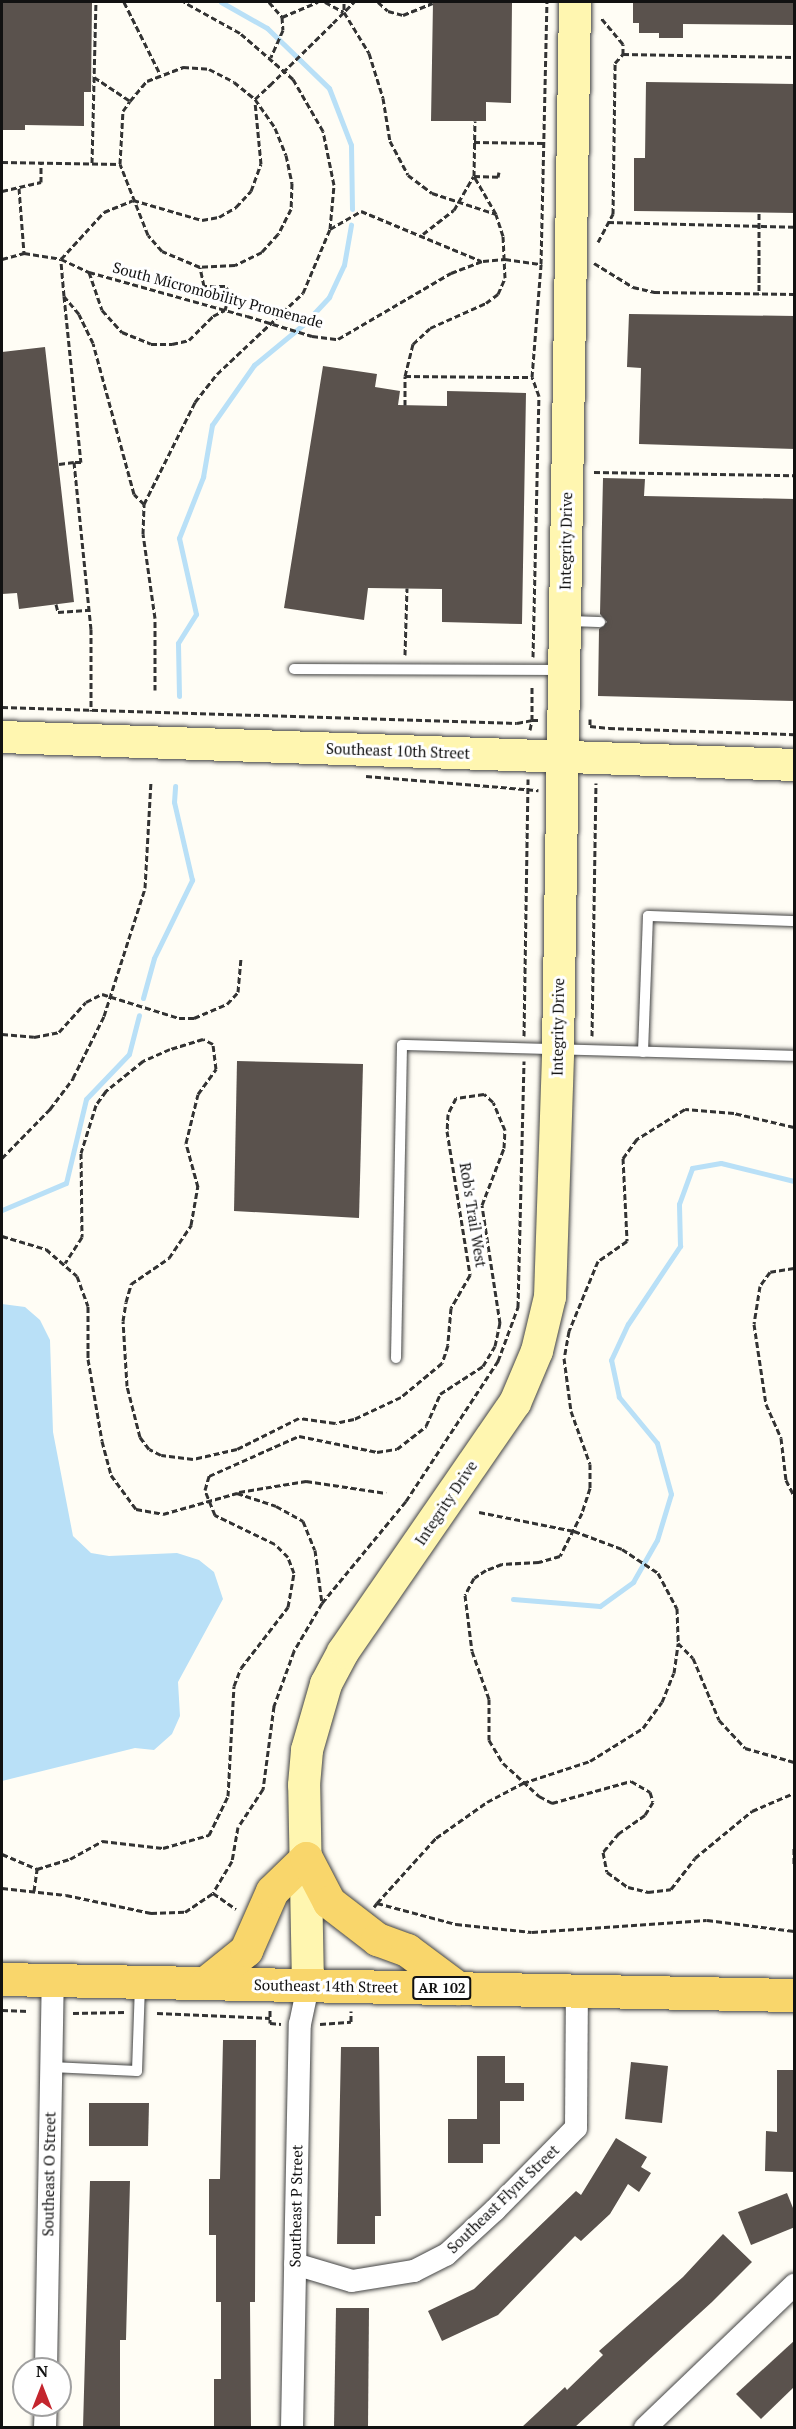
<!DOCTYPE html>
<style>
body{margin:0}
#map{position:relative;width:796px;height:2429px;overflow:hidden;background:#fffdf5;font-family:"PT Serif",serif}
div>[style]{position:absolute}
.water>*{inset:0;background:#b9e0f7}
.stream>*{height:5px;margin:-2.5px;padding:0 2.5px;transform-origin:2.5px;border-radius:2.5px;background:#b9e0f7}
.building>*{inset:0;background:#5a524d}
.path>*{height:3px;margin-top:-1.5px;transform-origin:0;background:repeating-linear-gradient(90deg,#333 0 6px,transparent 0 9px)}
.roads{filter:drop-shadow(0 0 2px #444) drop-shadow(0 0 2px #444)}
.lane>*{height:10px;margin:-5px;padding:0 5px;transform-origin:5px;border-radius:5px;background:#fff}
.street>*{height:22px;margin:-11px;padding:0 11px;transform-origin:11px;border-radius:11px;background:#fff}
.secondary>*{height:32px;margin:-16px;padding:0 16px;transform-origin:16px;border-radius:16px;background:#fff6b0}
.primary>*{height:33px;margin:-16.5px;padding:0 16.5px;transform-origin:16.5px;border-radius:16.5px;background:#f9d66b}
.path-bridge>*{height:3px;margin-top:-1.5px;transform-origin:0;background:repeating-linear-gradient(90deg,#333 0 6px,transparent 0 9px)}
span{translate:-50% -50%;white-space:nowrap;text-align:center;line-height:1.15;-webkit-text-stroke:6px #fff;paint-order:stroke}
.shield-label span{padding:2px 4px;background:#fff;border:2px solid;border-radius:4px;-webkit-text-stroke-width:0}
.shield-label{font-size:14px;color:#111;font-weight:700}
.street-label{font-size:15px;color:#111}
.frame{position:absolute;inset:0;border:3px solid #111;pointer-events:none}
.north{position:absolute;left:12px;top:2357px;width:60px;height:60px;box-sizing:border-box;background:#fff;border:2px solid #a0a0a0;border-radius:50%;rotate:0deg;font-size:16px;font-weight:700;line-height:24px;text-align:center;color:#111}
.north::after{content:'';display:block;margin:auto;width:21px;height:27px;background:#c4262e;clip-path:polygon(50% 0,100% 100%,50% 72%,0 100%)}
</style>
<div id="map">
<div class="water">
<div style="clip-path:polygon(2px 1304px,25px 1307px,40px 1320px,50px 1340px,53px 1432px,73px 1536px,91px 1553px,109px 1556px,177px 1553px,199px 1560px,214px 1572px,223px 1599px,178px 1682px,180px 1716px,172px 1734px,154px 1750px,135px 1748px,2px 1781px)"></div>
</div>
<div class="stream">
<div style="left:221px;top:2px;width:53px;rotate:29.5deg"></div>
<div style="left:267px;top:28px;width:86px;rotate:44.1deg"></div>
<div style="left:329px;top:88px;width:61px;rotate:68.9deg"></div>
<div style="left:351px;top:145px;width:64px;rotate:89.1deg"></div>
<div style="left:179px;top:696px;width:53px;rotate:-91.1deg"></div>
<div style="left:178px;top:643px;width:34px;rotate:-58deg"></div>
<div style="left:196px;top:614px;width:78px;rotate:-102.6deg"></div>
<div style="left:179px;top:538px;width:66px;rotate:-68.5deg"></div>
<div style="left:203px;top:477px;width:53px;rotate:-80.2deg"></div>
<div style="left:212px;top:425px;width:73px;rotate:-55deg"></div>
<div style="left:254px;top:365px;width:65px;rotate:-39.4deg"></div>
<div style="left:304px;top:324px;width:37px;rotate:-47deg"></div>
<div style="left:329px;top:297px;width:35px;rotate:-65deg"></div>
<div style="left:344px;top:265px;width:41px;rotate:-80.1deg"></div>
<div style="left:143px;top:998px;width:41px;rotate:-74.6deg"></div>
<div style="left:154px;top:958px;width:87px;rotate:-64deg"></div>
<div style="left:192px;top:880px;width:80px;rotate:-103deg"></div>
<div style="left:174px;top:802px;width:16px;rotate:-86deg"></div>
<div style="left:2px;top:1210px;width:69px;rotate:-22.9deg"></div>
<div style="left:66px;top:1183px;width:86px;rotate:-76.6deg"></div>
<div style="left:86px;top:1099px;width:62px;rotate:-46.3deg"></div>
<div style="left:129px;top:1054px;width:40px;rotate:-75.6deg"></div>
<div style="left:513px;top:1599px;width:87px;rotate:4.6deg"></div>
<div style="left:600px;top:1606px;width:41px;rotate:-36deg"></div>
<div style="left:633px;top:1582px;width:48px;rotate:-60.3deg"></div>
<div style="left:657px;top:1540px;width:48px;rotate:-73.1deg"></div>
<div style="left:671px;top:1494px;width:53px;rotate:-105.4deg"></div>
<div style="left:657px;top:1443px;width:60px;rotate:-129.6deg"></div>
<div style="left:619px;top:1397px;width:38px;rotate:-102deg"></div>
<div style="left:611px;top:1360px;width:40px;rotate:-65deg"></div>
<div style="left:628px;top:1324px;width:94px;rotate:-56.3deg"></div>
<div style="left:680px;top:1246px;width:42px;rotate:-91.4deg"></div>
<div style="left:679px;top:1204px;width:38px;rotate:-70deg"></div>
<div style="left:692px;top:1168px;width:29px;rotate:-10deg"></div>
<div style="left:721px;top:1163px;width:75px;rotate:13.9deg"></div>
</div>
<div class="building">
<div style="clip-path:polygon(2px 2px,92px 2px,91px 92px,84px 92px,84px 126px,25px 125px,25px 130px,2px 130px)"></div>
<div style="clip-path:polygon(433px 2px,512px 2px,511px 103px,486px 102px,486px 121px,431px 121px)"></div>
<div style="clip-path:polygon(633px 2px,795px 2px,795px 25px,683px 24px,683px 38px,659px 38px,659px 33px,639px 33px,639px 23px,633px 23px)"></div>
<div style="clip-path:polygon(646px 82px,795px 84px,795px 213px,634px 211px,634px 158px,645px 158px)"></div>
<div style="clip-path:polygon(629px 314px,795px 316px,795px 449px,639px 444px,641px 368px,627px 367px)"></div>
<div style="clip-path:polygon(45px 347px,74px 602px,19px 609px,17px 593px,2px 594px,2px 352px)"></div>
<div style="clip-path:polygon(323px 366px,377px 374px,375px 387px,400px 391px,398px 405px,447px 406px,447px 391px,526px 393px,522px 624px,442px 622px,442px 589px,368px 588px,364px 620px,284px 608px)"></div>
<div style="clip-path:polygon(603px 478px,645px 479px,644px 496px,795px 499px,795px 701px,598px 696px,599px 629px,607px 622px,600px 614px)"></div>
<div style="clip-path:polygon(237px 1061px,363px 1064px,359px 1218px,234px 1211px)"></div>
<div style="clip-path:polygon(223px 2040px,256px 2040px,255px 2302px,250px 2302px,251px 2427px,214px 2427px,214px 2379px,221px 2379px,221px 2302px,216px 2302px,216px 2235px,209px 2235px,209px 2179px,220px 2179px)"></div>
<div style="clip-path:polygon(341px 2047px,379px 2047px,381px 2216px,375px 2216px,375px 2244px,337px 2244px)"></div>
<div style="clip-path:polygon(477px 2056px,505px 2056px,505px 2083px,524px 2083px,524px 2101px,500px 2101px,500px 2144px,483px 2144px,483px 2163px,448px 2163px,448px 2119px,477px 2119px)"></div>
<div style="clip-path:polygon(631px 2062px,668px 2066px,662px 2123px,625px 2119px)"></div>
<div style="clip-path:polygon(777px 2070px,795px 2070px,795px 2172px,765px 2171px,766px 2131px,777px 2132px)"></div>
<div style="clip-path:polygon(89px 2103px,149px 2103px,148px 2146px,89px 2146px)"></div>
<div style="clip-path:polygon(616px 2138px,647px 2157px,641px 2167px,651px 2173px,639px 2192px,628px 2184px,610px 2214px,581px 2241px,575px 2236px,498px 2315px,442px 2341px,428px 2311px,474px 2289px,576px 2191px,581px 2195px)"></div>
<div style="clip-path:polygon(90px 2181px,130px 2181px,126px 2340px,120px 2340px,120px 2427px,83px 2427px)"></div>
<div style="clip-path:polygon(787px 2193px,795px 2213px,795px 2227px,751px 2245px,738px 2212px)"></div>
<div style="clip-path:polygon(723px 2234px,752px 2262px,712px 2302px,575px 2427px,522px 2427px,565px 2387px,567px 2390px,603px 2355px,599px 2351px,683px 2277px)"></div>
<div style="clip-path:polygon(336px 2308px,369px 2308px,368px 2427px,334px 2427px)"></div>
<div style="clip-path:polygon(795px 2340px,795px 2386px,761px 2419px,736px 2394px)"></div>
</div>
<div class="path">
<div style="left:124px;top:2px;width:80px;rotate:63.4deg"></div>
<div style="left:269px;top:2px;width:20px;rotate:49deg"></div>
<div style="left:282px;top:17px;width:13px;rotate:86deg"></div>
<div style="left:283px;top:30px;width:30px;rotate:114deg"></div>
<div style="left:325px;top:2px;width:21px;rotate:28deg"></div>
<div style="left:344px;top:12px;width:48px;rotate:58.6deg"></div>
<div style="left:369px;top:53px;width:47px;rotate:72.7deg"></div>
<div style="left:383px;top:98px;width:44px;rotate:80.8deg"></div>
<div style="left:390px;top:141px;width:38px;rotate:62deg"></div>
<div style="left:408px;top:175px;width:30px;rotate:37deg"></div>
<div style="left:432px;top:193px;width:67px;rotate:18.2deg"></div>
<div style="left:378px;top:2px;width:13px;rotate:42deg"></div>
<div style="left:388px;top:11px;width:16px;rotate:15deg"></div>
<div style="left:403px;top:15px;width:32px;rotate:-22deg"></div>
<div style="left:344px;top:10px;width:8px;rotate:-90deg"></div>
<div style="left:282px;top:17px;width:39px;rotate:-23deg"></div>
<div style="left:333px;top:23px;width:30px;rotate:-45deg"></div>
<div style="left:623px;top:54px;width:171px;rotate:1deg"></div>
<div style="left:183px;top:67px;width:26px;rotate:4deg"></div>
<div style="left:209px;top:69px;width:28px;rotate:27deg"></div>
<div style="left:234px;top:82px;width:27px;rotate:39deg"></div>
<div style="left:255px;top:99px;width:35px;rotate:55deg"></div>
<div style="left:275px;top:128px;width:29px;rotate:68deg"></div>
<div style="left:286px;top:155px;width:29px;rotate:78deg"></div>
<div style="left:292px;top:183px;width:26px;rotate:92deg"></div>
<div style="left:291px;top:209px;width:28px;rotate:117deg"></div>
<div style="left:278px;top:234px;width:24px;rotate:132deg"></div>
<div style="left:262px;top:252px;width:30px;rotate:154deg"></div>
<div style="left:235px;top:265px;width:35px;rotate:177deg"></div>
<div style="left:200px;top:267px;width:41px;rotate:-157.2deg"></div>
<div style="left:162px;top:251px;width:21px;rotate:-131deg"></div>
<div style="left:148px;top:235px;width:76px;rotate:-111.5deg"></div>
<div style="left:120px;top:164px;width:53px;rotate:-86.8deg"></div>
<div style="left:123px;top:111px;width:12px;rotate:-55deg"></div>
<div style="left:130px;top:101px;width:26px;rotate:-50deg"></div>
<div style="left:147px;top:81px;width:39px;rotate:-21deg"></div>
<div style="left:94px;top:77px;width:43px;rotate:33.7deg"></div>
<div style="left:255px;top:99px;width:21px;rotate:-43deg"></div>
<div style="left:474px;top:142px;width:70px;rotate:0.8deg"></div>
<div style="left:2px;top:162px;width:118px;rotate:1deg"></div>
<div style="left:92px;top:163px;width:161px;rotate:-88.6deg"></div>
<div style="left:19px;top:188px;width:65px;rotate:85.6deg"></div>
<div style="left:2px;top:191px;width:40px;rotate:-13deg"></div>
<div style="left:41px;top:182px;width:19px;rotate:-90deg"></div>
<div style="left:759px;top:213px;width:81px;rotate:90deg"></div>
<div style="left:608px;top:222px;width:186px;rotate:1.5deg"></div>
<div style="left:330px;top:229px;width:36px;rotate:-30deg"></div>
<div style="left:361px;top:211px;width:130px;rotate:22.6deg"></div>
<div style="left:423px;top:234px;width:39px;rotate:-38deg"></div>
<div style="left:454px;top:210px;width:39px;rotate:-60deg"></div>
<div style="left:474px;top:176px;width:24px;rotate:2deg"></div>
<div style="left:498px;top:177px;width:5px;rotate:-79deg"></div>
<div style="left:598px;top:242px;width:32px;rotate:-62deg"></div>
<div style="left:613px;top:214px;width:151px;rotate:-89.2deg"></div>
<div style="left:615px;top:63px;width:12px;rotate:-48deg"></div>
<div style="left:623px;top:54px;width:10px;rotate:-90deg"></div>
<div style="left:623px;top:44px;width:34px;rotate:-130deg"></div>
<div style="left:2px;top:259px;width:23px;rotate:-15deg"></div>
<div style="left:24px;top:253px;width:37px;rotate:9deg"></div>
<div style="left:61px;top:259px;width:31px;rotate:25deg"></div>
<div style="left:89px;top:272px;width:164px;rotate:15.6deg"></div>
<div style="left:594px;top:263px;width:46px;rotate:31.6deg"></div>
<div style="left:633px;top:287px;width:22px;rotate:13deg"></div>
<div style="left:654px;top:292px;width:140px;rotate:0.8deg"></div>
<div style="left:89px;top:272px;width:40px;rotate:71.1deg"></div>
<div style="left:102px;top:310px;width:30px;rotate:48deg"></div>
<div style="left:122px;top:332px;width:31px;rotate:22deg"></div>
<div style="left:151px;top:344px;width:21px"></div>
<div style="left:172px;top:344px;width:17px;rotate:-13deg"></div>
<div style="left:189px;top:340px;width:34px;rotate:-45deg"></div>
<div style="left:213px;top:316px;width:13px;rotate:-27deg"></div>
<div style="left:225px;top:310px;width:19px;rotate:-74deg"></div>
<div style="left:230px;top:292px;width:8px;rotate:-130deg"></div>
<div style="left:225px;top:286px;width:21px;rotate:180deg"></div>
<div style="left:204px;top:286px;width:19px;rotate:-102deg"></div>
<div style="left:64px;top:296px;width:167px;rotate:84.2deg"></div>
<div style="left:81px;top:462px;width:7px;rotate:180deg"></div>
<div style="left:74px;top:462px;width:168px;rotate:84.2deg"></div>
<div style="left:91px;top:629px;width:82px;rotate:90deg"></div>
<div style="left:312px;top:336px;width:26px;rotate:7deg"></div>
<div style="left:338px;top:339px;width:131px;rotate:-30.3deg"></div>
<div style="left:451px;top:273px;width:34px;rotate:-21deg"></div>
<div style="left:483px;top:261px;width:22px;rotate:-5deg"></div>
<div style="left:505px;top:259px;width:37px;rotate:8deg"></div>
<div style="left:405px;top:376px;width:127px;rotate:0.5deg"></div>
<div style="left:405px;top:405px;width:29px;rotate:-90deg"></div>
<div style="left:405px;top:376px;width:33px;rotate:-76deg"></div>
<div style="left:413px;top:344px;width:23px;rotate:-43deg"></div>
<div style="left:430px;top:328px;width:61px;rotate:-24.1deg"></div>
<div style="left:486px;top:303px;width:15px;rotate:-37deg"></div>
<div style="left:498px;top:294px;width:17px;rotate:-66deg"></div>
<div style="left:505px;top:278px;width:42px;rotate:-92.7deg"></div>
<div style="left:503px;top:236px;width:23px;rotate:-108deg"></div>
<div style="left:496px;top:214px;width:44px;rotate:-120.1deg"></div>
<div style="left:474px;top:176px;width:55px;rotate:-89deg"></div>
<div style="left:59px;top:464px;width:15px;rotate:-8deg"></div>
<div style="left:594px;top:472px;width:200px;rotate:0.9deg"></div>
<div style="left:144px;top:504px;width:14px;rotate:-135deg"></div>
<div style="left:134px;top:494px;width:156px;rotate:-105.2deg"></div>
<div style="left:93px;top:343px;width:32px;rotate:-116deg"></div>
<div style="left:79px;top:314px;width:23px;rotate:-130deg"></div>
<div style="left:64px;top:296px;width:37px;rotate:-95deg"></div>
<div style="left:61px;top:259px;width:64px;rotate:-47.5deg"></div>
<div style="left:104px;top:212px;width:31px;rotate:-22deg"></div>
<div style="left:133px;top:200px;width:72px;rotate:16.2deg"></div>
<div style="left:202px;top:220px;width:17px;rotate:-10deg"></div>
<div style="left:219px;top:217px;width:20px;rotate:-30deg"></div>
<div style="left:236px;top:207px;width:22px;rotate:-47deg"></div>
<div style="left:251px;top:191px;width:29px;rotate:-70deg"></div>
<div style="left:261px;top:164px;width:62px;rotate:-95.5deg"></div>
<div style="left:56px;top:604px;width:8px;rotate:76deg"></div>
<div style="left:58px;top:612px;width:32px;rotate:-4deg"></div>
<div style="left:405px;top:655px;width:67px;rotate:-88.3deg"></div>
<div style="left:533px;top:657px;width:261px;rotate:-88.7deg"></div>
<div style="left:539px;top:396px;width:20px;rotate:-110deg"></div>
<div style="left:532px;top:377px;width:113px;rotate:-85.4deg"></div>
<div style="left:541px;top:264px;width:262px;rotate:-88.7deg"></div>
<div style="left:155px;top:690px;width:72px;rotate:-90deg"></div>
<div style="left:155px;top:618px;width:85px;rotate:-98.1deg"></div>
<div style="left:143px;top:534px;width:30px;rotate:-88deg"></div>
<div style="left:144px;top:504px;width:114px;rotate:-63.4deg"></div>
<div style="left:195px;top:402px;width:36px;rotate:-52deg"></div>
<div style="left:217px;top:374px;width:118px;rotate:-43.3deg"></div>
<div style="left:303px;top:293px;width:69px;rotate:-67.1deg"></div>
<div style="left:330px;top:229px;width:44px;rotate:-84.8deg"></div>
<div style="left:334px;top:185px;width:55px;rotate:-101.5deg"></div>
<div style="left:323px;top:131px;width:60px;rotate:-120deg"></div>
<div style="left:293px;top:79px;width:70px;rotate:-139deg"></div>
<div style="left:240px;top:33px;width:64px;rotate:-151deg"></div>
<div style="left:2px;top:707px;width:515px;rotate:1.78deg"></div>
<div style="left:517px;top:723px;width:15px;rotate:-11deg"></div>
<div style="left:532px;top:720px;width:35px;rotate:-90deg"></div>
<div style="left:590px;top:719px;width:7px;rotate:90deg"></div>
<div style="left:590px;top:726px;width:19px;rotate:6deg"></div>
<div style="left:609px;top:728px;width:185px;rotate:1.9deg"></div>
<div style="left:530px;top:730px;width:10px;rotate:-79deg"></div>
<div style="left:532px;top:720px;width:7px"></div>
<div style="left:366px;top:776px;width:173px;rotate:4.7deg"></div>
<div style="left:2px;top:1034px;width:32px;rotate:5deg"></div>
<div style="left:34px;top:1037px;width:25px;rotate:-11deg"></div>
<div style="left:59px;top:1032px;width:40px;rotate:-48deg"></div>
<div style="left:86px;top:1002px;width:18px;rotate:-27deg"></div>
<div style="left:102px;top:994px;width:81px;rotate:17.3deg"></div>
<div style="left:179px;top:1018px;width:15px"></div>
<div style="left:194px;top:1018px;width:36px;rotate:-23deg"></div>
<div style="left:227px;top:1004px;width:16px;rotate:-47deg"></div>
<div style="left:238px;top:992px;width:35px;rotate:-85deg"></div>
<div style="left:524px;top:1036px;width:257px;rotate:-89.1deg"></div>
<div style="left:592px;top:1036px;width:253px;rotate:-89.1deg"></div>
<div style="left:794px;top:1127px;width:62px;rotate:-166.9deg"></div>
<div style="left:734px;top:1113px;width:49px;rotate:-175.3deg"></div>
<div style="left:685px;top:1109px;width:57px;rotate:148deg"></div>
<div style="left:637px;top:1139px;width:24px;rotate:126deg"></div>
<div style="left:623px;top:1158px;width:83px;rotate:87.2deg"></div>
<div style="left:627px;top:1241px;width:35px;rotate:145deg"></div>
<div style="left:598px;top:1261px;width:76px;rotate:112.5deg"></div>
<div style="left:569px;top:1331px;width:27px;rotate:100deg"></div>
<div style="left:564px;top:1358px;width:53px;rotate:82.5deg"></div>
<div style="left:571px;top:1411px;width:56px;rotate:70.3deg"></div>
<div style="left:590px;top:1464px;width:24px;rotate:90deg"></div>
<div style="left:590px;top:1488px;width:26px;rotate:108deg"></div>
<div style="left:582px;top:1513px;width:48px;rotate:117.1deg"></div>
<div style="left:560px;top:1556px;width:22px;rotate:164deg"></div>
<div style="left:539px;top:1562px;width:37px;rotate:177deg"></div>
<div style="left:502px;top:1564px;width:17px;rotate:159deg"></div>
<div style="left:486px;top:1570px;width:14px;rotate:146deg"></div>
<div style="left:474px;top:1578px;width:19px;rotate:118deg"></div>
<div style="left:465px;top:1595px;width:56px;rotate:82.9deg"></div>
<div style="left:472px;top:1651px;width:51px;rotate:70.5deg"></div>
<div style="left:489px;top:1699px;width:41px;rotate:90deg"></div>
<div style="left:489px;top:1740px;width:27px;rotate:59deg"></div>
<div style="left:503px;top:1763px;width:49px;rotate:42.5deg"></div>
<div style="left:539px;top:1796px;width:15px;rotate:28deg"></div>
<div style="left:552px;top:1803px;width:82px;rotate:-15.6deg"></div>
<div style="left:631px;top:1781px;width:22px;rotate:30deg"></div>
<div style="left:650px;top:1792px;width:10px;rotate:73deg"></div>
<div style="left:653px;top:1802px;width:15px;rotate:122deg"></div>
<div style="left:645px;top:1815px;width:32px;rotate:145deg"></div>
<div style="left:619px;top:1833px;width:25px;rotate:130deg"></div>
<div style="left:603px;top:1852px;width:20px;rotate:79deg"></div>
<div style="left:607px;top:1872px;width:26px;rotate:36deg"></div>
<div style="left:628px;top:1887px;width:21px;rotate:14deg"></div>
<div style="left:648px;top:1892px;width:23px;rotate:-7deg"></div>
<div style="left:671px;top:1889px;width:39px;rotate:-52deg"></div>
<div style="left:695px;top:1858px;width:74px;rotate:-39.5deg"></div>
<div style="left:752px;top:1811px;width:46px;rotate:-23.2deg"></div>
<div style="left:2px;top:1158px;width:69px;rotate:-45.6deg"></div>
<div style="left:50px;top:1109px;width:39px;rotate:-53deg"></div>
<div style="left:73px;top:1078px;width:69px;rotate:-63.4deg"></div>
<div style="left:104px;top:1016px;width:134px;rotate:-72.2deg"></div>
<div style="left:145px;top:888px;width:106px;rotate:-86.8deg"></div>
<div style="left:2px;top:1236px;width:46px;rotate:16.5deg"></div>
<div style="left:46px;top:1249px;width:41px;rotate:41.1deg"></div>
<div style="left:77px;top:1276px;width:32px;rotate:70deg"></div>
<div style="left:88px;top:1306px;width:53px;rotate:90deg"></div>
<div style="left:88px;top:1359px;width:83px;rotate:80.3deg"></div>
<div style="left:102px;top:1441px;width:35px;rotate:75deg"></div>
<div style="left:111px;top:1475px;width:42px;rotate:53.7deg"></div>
<div style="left:136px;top:1509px;width:27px;rotate:10deg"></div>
<div style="left:163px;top:1514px;width:77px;rotate:-15.8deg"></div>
<div style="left:237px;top:1493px;width:41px;rotate:18.4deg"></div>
<div style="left:276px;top:1506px;width:31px;rotate:29deg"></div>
<div style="left:303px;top:1521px;width:31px;rotate:68deg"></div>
<div style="left:315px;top:1550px;width:53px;rotate:82.5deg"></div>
<div style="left:322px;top:1603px;width:56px;rotate:120.3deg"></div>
<div style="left:294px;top:1651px;width:59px;rotate:110deg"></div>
<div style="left:274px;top:1706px;width:84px;rotate:97.5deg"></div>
<div style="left:263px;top:1789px;width:45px;rotate:123.3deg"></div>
<div style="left:238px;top:1827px;width:35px;rotate:100deg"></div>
<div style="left:232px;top:1861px;width:37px;rotate:121deg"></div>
<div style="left:213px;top:1893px;width:28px;rotate:35deg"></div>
<div style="left:794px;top:1268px;width:24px;rotate:171deg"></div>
<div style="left:770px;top:1272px;width:17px;rotate:126deg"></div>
<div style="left:760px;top:1286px;width:38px;rotate:99deg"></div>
<div style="left:754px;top:1324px;width:81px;rotate:81.5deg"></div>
<div style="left:766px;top:1404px;width:37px;rotate:66deg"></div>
<div style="left:781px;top:1438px;width:42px;rotate:83.2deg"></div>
<div style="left:786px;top:1480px;width:18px;rotate:63deg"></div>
<div style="left:239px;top:1492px;width:68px;rotate:-9.3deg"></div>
<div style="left:306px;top:1481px;width:81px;rotate:8.5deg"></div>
<div style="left:479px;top:1512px;width:97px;rotate:11.3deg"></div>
<div style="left:574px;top:1531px;width:51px;rotate:20.6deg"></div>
<div style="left:622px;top:1549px;width:43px;rotate:33.7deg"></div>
<div style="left:658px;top:1573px;width:40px;rotate:62deg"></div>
<div style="left:677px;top:1608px;width:35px;rotate:88deg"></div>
<div style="left:678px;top:1643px;width:21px;rotate:45deg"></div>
<div style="left:693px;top:1658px;width:67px;rotate:67.2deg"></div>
<div style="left:719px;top:1720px;width:38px;rotate:47deg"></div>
<div style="left:745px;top:1748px;width:51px;rotate:15.9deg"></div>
<div style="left:322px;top:1603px;width:132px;rotate:-50.5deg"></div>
<div style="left:406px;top:1501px;width:168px;rotate:-56.7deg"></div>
<div style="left:498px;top:1361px;width:58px;rotate:-69.7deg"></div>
<div style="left:518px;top:1307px;width:246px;rotate:-88.6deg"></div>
<div style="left:794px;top:1848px;width:18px;rotate:90deg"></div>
<div style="left:2px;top:1854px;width:38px;rotate:23deg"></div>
<div style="left:37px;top:1869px;width:34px;rotate:-17deg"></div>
<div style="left:70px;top:1859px;width:37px;rotate:-29deg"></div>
<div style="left:102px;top:1841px;width:61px;rotate:6.5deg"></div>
<div style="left:163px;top:1848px;width:48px;rotate:-15.8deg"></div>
<div style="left:209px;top:1835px;width:43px;rotate:-64deg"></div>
<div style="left:228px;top:1796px;width:110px;rotate:-86.9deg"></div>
<div style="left:234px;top:1686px;width:19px;rotate:-69deg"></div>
<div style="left:241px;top:1668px;width:77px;rotate:-52.4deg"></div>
<div style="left:288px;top:1607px;width:35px;rotate:-80deg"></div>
<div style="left:294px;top:1573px;width:17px;rotate:-111deg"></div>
<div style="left:288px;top:1557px;width:18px;rotate:-135deg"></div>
<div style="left:275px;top:1544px;width:67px;rotate:-154.2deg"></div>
<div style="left:215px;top:1515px;width:27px;rotate:-112deg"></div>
<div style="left:205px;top:1490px;width:15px;rotate:-74deg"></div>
<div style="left:209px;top:1476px;width:98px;rotate:-24deg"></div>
<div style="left:299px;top:1436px;width:80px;rotate:11.6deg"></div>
<div style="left:377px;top:1452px;width:20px;rotate:-9deg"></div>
<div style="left:397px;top:1449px;width:37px;rotate:-38deg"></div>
<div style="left:426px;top:1426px;width:35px;rotate:-66deg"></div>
<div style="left:440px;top:1394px;width:51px;rotate:-33.1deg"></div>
<div style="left:483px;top:1366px;width:23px;rotate:-59deg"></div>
<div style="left:495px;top:1346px;width:24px;rotate:-78deg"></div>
<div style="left:500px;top:1323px;width:119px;rotate:-98.7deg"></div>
<div style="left:482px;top:1205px;width:61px;rotate:-68.9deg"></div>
<div style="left:504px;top:1148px;width:18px;rotate:-87deg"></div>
<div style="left:505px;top:1130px;width:30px;rotate:-113deg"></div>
<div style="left:493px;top:1102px;width:12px;rotate:-138deg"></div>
<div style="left:484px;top:1094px;width:28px;rotate:172deg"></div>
<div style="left:456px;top:1098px;width:18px;rotate:117deg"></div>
<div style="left:448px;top:1114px;width:17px;rotate:93deg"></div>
<div style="left:447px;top:1131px;width:146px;rotate:80.9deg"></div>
<div style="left:470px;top:1275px;width:38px;rotate:120deg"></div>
<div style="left:451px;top:1308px;width:37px;rotate:95deg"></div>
<div style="left:448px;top:1345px;width:19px;rotate:108deg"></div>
<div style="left:442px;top:1363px;width:53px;rotate:140.3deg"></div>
<div style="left:401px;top:1397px;width:52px;rotate:154.9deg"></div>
<div style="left:354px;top:1419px;width:19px;rotate:168deg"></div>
<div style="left:335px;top:1423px;width:36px;rotate:-172deg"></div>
<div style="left:299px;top:1418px;width:69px;rotate:153.4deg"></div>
<div style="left:237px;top:1449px;width:45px;rotate:167.2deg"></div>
<div style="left:193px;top:1459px;width:32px;rotate:-173deg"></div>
<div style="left:161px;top:1455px;width:13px;rotate:-153deg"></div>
<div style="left:149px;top:1449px;width:15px;rotate:-127deg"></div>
<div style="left:140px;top:1437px;width:53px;rotate:-104.3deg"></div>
<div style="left:127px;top:1386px;width:65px;rotate:-93.5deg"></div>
<div style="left:123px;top:1321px;width:19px;rotate:-81deg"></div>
<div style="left:126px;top:1302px;width:19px;rotate:-74deg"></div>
<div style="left:131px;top:1284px;width:46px;rotate:-34.4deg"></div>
<div style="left:169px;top:1258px;width:40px;rotate:-56deg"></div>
<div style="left:191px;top:1225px;width:39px;rotate:-80deg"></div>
<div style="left:198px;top:1187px;width:46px;rotate:-105.3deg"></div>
<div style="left:186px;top:1143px;width:50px;rotate:-76.2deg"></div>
<div style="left:198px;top:1094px;width:31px;rotate:-54deg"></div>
<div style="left:216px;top:1069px;width:25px;rotate:-97deg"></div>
<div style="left:213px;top:1044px;width:11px;rotate:-153deg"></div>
<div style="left:203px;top:1039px;width:34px;rotate:163deg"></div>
<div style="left:170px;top:1049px;width:30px;rotate:156deg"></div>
<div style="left:143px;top:1061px;width:48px;rotate:141deg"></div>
<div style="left:106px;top:1091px;width:17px;rotate:126deg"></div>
<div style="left:96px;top:1105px;width:50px;rotate:107.4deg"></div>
<div style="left:81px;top:1153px;width:84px;rotate:89.3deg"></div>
<div style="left:82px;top:1237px;width:31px;rotate:123deg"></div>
<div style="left:2px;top:1888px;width:64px;rotate:6.2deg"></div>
<div style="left:66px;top:1895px;width:87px;rotate:12deg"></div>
<div style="left:151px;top:1913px;width:34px;rotate:-2deg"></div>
<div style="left:185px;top:1912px;width:34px;rotate:-34deg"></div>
<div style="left:34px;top:1891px;width:22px;rotate:-82deg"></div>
<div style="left:377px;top:1903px;width:88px;rotate:-47.8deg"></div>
<div style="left:436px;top:1838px;width:62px;rotate:-35.2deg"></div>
<div style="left:487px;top:1802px;width:41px;rotate:-27.8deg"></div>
<div style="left:523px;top:1783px;width:71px;rotate:-18.2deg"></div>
<div style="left:590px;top:1761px;width:62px;rotate:-31.9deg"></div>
<div style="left:643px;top:1728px;width:32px;rotate:-54deg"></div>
<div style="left:662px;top:1702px;width:31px;rotate:-68deg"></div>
<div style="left:674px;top:1673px;width:30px;rotate:-82deg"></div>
<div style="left:374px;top:1907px;width:5px;rotate:-53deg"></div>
<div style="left:377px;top:1903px;width:82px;rotate:14.9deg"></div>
<div style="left:456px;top:1924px;width:76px;rotate:6deg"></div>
<div style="left:532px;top:1932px;width:175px;rotate:-3.9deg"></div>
<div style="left:707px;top:1920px;width:88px;rotate:7.2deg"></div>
<div style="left:2px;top:2010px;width:27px;rotate:2deg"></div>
<div style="left:270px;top:2010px;width:13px;rotate:90deg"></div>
<div style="left:270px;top:2023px;width:11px;rotate:5deg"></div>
<div style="left:73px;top:2013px;width:52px;rotate:-1.1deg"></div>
<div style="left:157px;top:2013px;width:113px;rotate:2.5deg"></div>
<div style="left:320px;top:2024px;width:31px;rotate:-4deg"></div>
<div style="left:351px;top:2022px;width:11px;rotate:-90deg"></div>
</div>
<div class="roads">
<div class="lane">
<div style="left:568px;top:621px;width:32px;rotate:2deg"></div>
<div style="left:294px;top:669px;width:266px;rotate:0.2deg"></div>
<div style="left:643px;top:1052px;width:136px;rotate:-87.9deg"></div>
<div style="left:648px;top:916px;width:146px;rotate:2deg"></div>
<div style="left:396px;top:1358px;width:313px;rotate:-88.9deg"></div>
<div style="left:402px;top:1045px;width:392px;rotate:1.6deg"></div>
<div style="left:51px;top:2067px;width:86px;rotate:2.7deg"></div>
<div style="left:137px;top:2071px;width:87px;rotate:-88deg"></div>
</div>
<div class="street">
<div style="left:295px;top:2264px;width:59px;rotate:16.6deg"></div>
<div style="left:352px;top:2281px;width:63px;rotate:-9.2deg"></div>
<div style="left:414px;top:2271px;width:36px;rotate:-27deg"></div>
<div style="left:446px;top:2255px;width:67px;rotate:-42.6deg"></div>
<div style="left:495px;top:2210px;width:115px;rotate:-45.4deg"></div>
<div style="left:576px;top:2128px;width:137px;rotate:-89.6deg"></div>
<div style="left:46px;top:2369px;width:389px;rotate:-89deg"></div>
<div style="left:45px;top:2428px;width:23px;rotate:-88deg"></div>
<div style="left:292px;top:2428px;width:404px;rotate:-88.9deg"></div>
<div style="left:300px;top:2024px;width:40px;rotate:-78deg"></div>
<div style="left:645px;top:2428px;width:207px;rotate:-43.8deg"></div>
</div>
<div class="secondary">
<div style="left:2px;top:737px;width:792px;rotate:2.02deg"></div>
<div style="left:308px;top:1985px;width:200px;rotate:-91.1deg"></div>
<div style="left:304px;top:1785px;width:35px;rotate:-85deg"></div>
<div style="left:307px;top:1750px;width:69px;rotate:-73.9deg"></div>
<div style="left:326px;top:1684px;width:36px;rotate:-62deg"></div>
<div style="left:343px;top:1652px;width:303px;rotate:-55.4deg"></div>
<div style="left:515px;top:1403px;width:56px;rotate:-67.1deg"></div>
<div style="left:537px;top:1351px;width:56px;rotate:-76.5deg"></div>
<div style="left:550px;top:1297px;width:247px;rotate:-88.1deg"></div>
<div style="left:558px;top:1050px;width:1048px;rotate:-89.07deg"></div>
</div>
<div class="primary">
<div style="left:2px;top:1979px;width:792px;rotate:1.16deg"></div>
<div style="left:205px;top:1983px;width:53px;rotate:-38.8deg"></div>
<div style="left:246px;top:1950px;width:64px;rotate:-66.2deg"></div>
<div style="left:272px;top:1891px;width:47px;rotate:-44.1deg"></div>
<div style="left:306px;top:1858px;width:50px;rotate:62.4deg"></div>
<div style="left:329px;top:1902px;width:61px;rotate:37.6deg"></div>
<div style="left:377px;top:1939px;width:32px;rotate:20deg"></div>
<div style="left:407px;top:1950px;width:64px;rotate:36.7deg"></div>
</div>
</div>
<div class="path-bridge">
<div style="left:270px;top:85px;width:88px;rotate:-44.5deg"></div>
<div style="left:247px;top:316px;width:68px;rotate:17.1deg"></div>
</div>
<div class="shield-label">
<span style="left:442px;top:1988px">AR 102</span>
</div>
<div class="street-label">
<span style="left:218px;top:295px;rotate:15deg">South Micromobility Promenade</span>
<span style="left:566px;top:541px;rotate:-89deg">Integrity Drive</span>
<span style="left:398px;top:751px;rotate:2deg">Southeast 10th Street</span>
<span style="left:558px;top:1027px;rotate:-89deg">Integrity Drive</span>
<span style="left:473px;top:1215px;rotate:81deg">Rob's Trail West</span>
<span style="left:446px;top:1503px;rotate:-56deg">Integrity Drive</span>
<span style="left:326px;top:1986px;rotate:1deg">Southeast 14th Street</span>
<span style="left:49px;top:2174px;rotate:-89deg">Southeast O Street</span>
<span style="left:503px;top:2199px;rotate:-44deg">Southeast Flynt Street</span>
<span style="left:296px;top:2206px;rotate:-89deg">Southeast P Street</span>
</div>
<div class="frame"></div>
<div class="north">N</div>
</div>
